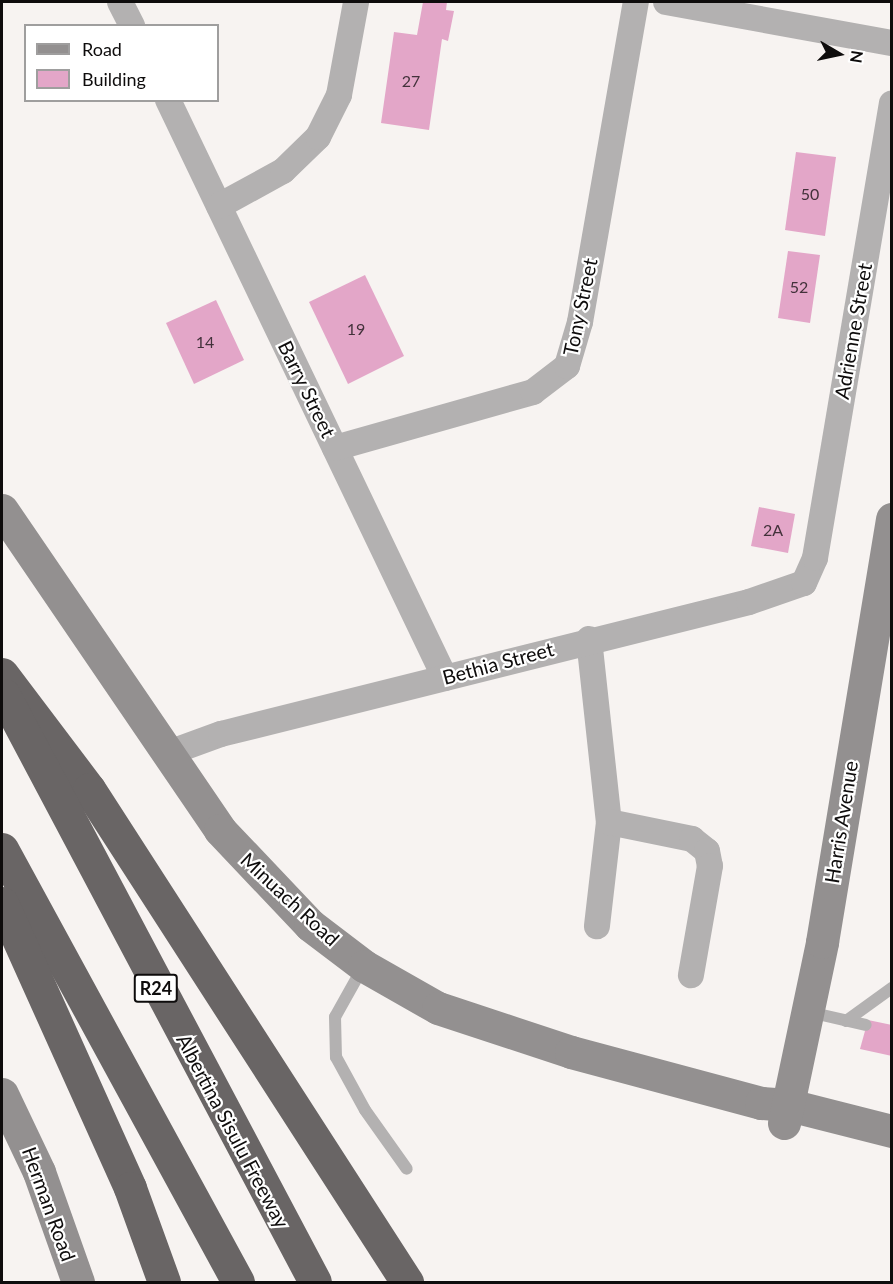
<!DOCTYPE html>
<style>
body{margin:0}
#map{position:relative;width:893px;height:1284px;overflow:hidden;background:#f7f3f1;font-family:Lato,sans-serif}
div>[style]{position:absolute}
.building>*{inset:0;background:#e3a6c8}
.lane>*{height:12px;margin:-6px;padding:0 6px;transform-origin:6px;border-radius:6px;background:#b3b1b1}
.street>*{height:26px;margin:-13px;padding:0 13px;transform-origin:13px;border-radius:13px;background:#b3b1b1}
.secondary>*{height:33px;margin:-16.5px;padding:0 16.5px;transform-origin:16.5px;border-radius:16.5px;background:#939090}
.highway>*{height:33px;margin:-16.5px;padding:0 16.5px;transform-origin:16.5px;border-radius:16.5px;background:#696565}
span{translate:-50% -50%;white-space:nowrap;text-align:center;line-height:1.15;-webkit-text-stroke:4.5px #fff;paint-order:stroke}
.number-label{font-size:16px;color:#43323b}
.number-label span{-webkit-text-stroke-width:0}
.shield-label span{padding:2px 4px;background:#fff;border:2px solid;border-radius:4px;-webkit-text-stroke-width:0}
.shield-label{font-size:18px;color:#0e0c0c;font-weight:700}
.street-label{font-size:20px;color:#0e0c0c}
.frame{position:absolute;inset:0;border:3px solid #0e0c0c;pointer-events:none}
.legend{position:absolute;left:24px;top:24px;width:195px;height:78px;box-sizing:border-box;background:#fff;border:2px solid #9f9e9e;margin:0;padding:8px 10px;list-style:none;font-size:18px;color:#0e0c0c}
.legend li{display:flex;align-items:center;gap:12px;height:30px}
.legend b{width:30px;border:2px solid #9f9e9e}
.north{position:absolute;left:809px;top:24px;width:60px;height:60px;-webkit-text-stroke:4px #fff;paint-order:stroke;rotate:99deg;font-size:16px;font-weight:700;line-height:24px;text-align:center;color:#0e0c0c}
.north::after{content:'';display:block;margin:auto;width:21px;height:27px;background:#0e0c0c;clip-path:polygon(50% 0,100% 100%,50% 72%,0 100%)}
</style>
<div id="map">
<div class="building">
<div style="clip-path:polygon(423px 2px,447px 2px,446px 10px,454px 11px,448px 41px,442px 39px,429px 130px,381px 123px,394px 32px,417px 35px)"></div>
<div style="clip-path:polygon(796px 152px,836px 157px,825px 236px,785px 230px)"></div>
<div style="clip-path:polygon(788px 251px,820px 255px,810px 323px,778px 318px)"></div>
<div style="clip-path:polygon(365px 275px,404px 356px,348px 384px,309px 302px)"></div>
<div style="clip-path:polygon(216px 300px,244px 360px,194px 384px,166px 323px)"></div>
<div style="clip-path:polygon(759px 507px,795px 514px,788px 553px,751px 546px)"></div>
<div style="clip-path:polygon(868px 1020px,892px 1025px,892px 1056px,860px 1049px)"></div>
</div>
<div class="lane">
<div style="left:363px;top:967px;width:57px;rotate:119.2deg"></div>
<div style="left:335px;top:1017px;width:40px;rotate:88.6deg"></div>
<div style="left:336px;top:1057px;width:60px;rotate:61.3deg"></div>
<div style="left:365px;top:1110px;width:72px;rotate:54.6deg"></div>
<div style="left:809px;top:1012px;width:58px;rotate:12.8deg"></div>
<div style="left:846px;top:1021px;width:57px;rotate:-35.7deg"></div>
</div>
<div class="street">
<div style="left:120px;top:2px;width:27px;rotate:63deg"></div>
<div style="left:666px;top:2px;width:230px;rotate:10.3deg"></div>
<div style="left:168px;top:100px;width:641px;rotate:64.39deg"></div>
<div style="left:219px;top:206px;width:73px;rotate:-28.7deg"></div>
<div style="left:283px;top:171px;width:49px;rotate:-44.2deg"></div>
<div style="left:318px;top:137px;width:47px;rotate:-63.4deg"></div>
<div style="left:339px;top:95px;width:95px;rotate:-79.6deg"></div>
<div style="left:335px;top:448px;width:206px;rotate:-15.8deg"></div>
<div style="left:533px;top:392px;width:43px;rotate:-37.4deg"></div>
<div style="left:567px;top:366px;width:46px;rotate:-73.5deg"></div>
<div style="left:580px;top:322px;width:325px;rotate:-80.1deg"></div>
<div style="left:589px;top:639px;width:184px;rotate:83.8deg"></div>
<div style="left:609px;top:822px;width:105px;rotate:96.6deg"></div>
<div style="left:166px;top:754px;width:59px;rotate:-20deg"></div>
<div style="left:221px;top:734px;width:544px;rotate:-14.04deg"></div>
<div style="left:749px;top:602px;width:58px;rotate:-19.1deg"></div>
<div style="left:804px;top:583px;width:27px;rotate:-66deg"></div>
<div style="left:815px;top:558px;width:461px;rotate:-80.4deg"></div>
<div style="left:609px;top:822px;width:85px;rotate:11.6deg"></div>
<div style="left:692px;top:839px;width:19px;rotate:39deg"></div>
<div style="left:707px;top:851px;width:15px;rotate:79deg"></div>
<div style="left:710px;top:866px;width:111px;rotate:99.9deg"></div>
</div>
<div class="secondary">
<div style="left:2px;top:510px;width:387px;rotate:55.7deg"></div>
<div style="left:220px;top:830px;width:131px;rotate:46.5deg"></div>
<div style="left:310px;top:925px;width:68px;rotate:37.2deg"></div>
<div style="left:364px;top:966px;width:85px;rotate:29.6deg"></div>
<div style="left:438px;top:1008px;width:140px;rotate:18.3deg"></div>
<div style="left:571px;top:1052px;width:197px;rotate:15deg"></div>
<div style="left:761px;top:1103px;width:28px;rotate:4deg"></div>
<div style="left:789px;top:1105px;width:106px;rotate:14.2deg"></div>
<div style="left:2px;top:1094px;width:86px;rotate:64.6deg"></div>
<div style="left:39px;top:1172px;width:117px;rotate:70.5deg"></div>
<div style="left:784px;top:1123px;width:185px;rotate:-78.1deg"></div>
<div style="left:822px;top:942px;width:429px;rotate:-80.6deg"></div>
</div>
<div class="highway">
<div style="left:2px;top:674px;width:144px;rotate:52.9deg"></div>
<div style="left:89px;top:789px;width:587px;rotate:57.18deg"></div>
<div style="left:4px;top:695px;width:664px;rotate:62.08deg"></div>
<div style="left:2px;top:849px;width:493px;rotate:61.4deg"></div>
<div style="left:2px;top:903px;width:312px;rotate:65.8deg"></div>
<div style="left:130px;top:1188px;width:100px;rotate:70.1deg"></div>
</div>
<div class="number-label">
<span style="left:411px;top:81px">27</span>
<span style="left:810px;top:194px">50</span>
<span style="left:799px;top:287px">52</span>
<span style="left:356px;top:329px">19</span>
<span style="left:205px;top:342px">14</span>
<span style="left:773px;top:530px">2A</span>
</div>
<div class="shield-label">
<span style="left:156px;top:988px">R24</span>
</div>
<div class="street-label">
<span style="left:580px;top:307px;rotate:-78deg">Tony Street</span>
<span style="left:853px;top:331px;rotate:-80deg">Adrienne Street</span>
<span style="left:307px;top:389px;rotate:64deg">Barry Street</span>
<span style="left:498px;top:663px;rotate:-15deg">Bethia Street</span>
<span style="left:841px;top:822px;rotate:-81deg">Harris Avenue</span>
<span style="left:290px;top:899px;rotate:43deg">Minuach Road</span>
<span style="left:233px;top:1131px;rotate:62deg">Albertina Sisulu Freeway</span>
<span style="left:49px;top:1204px;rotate:70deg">Herman Road</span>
</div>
<div class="frame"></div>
<ul class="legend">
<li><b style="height:8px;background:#939090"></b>Road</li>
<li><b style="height:16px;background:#e3a6c8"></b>Building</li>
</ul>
<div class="north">N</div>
</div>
